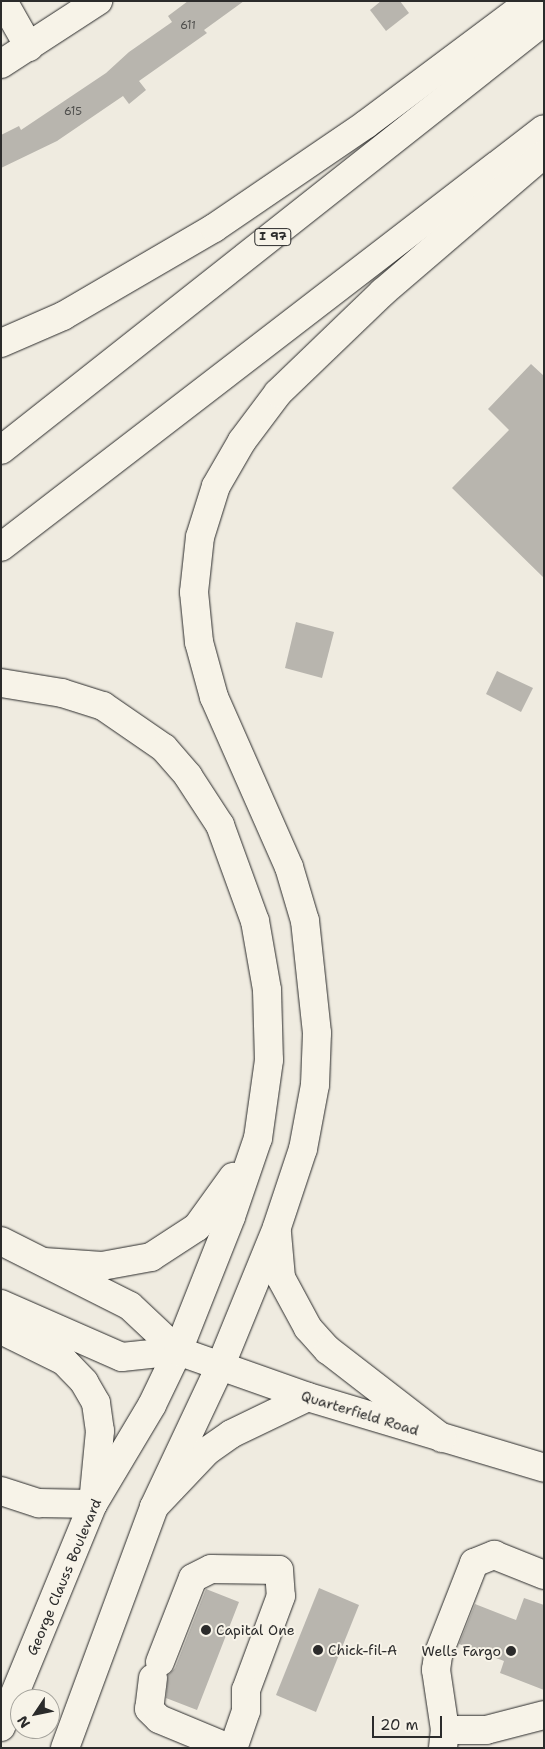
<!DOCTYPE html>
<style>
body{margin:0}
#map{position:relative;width:545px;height:1749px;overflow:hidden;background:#efebe0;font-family:"Shantell Sans",sans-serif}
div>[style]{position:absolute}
.building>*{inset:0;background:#b8b5ae}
.roads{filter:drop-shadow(0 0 1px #2b2b2b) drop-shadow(0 0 1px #2b2b2b)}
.minor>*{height:28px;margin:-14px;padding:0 14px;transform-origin:14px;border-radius:14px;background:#f7f3e8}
.major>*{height:28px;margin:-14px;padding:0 14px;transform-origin:14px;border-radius:14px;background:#f7f3e8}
.highway>*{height:28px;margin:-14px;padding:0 14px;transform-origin:14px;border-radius:14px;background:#f7f3e8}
.dots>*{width:14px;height:14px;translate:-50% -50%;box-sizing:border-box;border:2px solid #f7f3e8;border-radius:50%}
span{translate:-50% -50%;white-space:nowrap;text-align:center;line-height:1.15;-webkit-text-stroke:4px #f7f3e8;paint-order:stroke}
.number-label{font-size:11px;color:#4e4e4c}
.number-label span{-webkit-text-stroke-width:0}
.shield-label span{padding:1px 4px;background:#f7f3e8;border:1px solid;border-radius:4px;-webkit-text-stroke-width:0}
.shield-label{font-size:12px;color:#2b2b2b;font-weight:700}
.street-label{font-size:14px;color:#2b2b2b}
.poi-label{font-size:14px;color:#2b2b2b}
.left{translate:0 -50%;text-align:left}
.right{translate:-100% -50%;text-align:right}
.frame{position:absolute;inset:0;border:2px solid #2b2b2b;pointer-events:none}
.north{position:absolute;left:10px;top:1689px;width:50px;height:50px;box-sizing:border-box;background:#f7f3e8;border:1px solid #a5a39c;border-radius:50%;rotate:236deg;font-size:14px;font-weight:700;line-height:20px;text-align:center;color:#2b2b2b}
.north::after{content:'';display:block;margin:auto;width:18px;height:22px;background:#2b2b2b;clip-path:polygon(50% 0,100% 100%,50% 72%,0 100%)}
.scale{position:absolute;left:372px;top:1716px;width:70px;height:22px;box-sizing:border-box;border:2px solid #2b2b2b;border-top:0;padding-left:6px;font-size:15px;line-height:18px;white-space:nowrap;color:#2b2b2b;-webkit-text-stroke:4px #f7f3e8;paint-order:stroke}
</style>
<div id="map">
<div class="building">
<div style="clip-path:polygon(188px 1px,244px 1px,204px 30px,207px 33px,139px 81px,146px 90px,129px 104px,123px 96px,57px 141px,1px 168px,1px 135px,19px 126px,21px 130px,106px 73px,129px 52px,172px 22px,168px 16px)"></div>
<div style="clip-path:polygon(381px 1px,400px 1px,409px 13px,386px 31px,370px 10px)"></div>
<div style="clip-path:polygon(531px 364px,544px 376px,544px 578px,452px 488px,509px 430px,488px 409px)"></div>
<div style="clip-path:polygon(296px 622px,334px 632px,322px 678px,285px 668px)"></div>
<div style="clip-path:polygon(497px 671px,533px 688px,521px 712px,486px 694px)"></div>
<div style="clip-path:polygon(319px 1588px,359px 1605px,316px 1712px,276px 1695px)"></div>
<div style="clip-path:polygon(206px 1589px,239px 1602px,197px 1710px,166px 1698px,168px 1675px,175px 1668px)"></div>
<div style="clip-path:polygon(524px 1598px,544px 1605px,544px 1690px,500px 1673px,504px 1661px,459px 1644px,475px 1604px,516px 1620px)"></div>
</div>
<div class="roads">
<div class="minor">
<div style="left:3px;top:1px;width:53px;rotate:60.5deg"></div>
<div style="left:1px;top:64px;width:116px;rotate:-33deg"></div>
<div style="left:1px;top:1491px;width:40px;rotate:18deg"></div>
<div style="left:39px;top:1503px;width:54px;rotate:1.1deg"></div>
<div style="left:160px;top:1662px;width:90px;rotate:-68.6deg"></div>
<div style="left:193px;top:1578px;width:20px;rotate:-27deg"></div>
<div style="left:211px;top:1569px;width:68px;rotate:0.8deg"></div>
<div style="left:279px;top:1570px;width:26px;rotate:86deg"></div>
<div style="left:281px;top:1596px;width:100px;rotate:110.4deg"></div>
<div style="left:246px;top:1690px;width:21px;rotate:90deg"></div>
<div style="left:246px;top:1711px;width:39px;rotate:109deg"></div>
<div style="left:153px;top:1678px;width:31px;rotate:97deg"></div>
<div style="left:149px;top:1709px;width:14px;rotate:45deg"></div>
<div style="left:159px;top:1719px;width:76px;rotate:22.5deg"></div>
<div style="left:1px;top:1727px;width:241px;rotate:-67.6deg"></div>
<div style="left:93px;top:1504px;width:115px;rotate:-59.2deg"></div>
<div style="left:152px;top:1405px;width:60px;rotate:-64.3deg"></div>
<div style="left:445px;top:1730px;width:41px"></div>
<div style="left:486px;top:1730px;width:60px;rotate:-14.5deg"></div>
<div style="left:65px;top:1748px;width:257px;rotate:-69.7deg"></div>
<div style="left:154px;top:1507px;width:155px;rotate:-64.8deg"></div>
<div style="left:443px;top:1748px;width:18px;rotate:-84deg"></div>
<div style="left:445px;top:1730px;width:61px;rotate:-98.5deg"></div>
<div style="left:436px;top:1670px;width:15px;rotate:-82deg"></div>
<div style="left:438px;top:1655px;width:99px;rotate:-68.6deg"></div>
<div style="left:474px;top:1563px;width:22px;rotate:-22deg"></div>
<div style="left:494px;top:1555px;width:54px;rotate:21.8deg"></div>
</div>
<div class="major">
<div style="left:1px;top:1241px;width:144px;rotate:26.7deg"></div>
<div style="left:130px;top:1306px;width:66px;rotate:43.2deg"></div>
<div style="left:178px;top:1351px;width:138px;rotate:19.5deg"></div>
<div style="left:308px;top:1397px;width:246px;rotate:16.7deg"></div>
<div style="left:1px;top:1304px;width:132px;rotate:23.7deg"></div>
<div style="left:122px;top:1357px;width:56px;rotate:-6.1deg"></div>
<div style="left:1px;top:1330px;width:70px;rotate:26.2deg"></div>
<div style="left:64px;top:1361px;width:29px;rotate:46deg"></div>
<div style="left:84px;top:1382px;width:24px;rotate:60deg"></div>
<div style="left:96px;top:1403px;width:28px;rotate:82deg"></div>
<div style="left:100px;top:1431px;width:73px;rotate:95.5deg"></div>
<div style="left:154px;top:1507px;width:77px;rotate:-46.6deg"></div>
<div style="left:207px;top:1451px;width:29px;rotate:-35deg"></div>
<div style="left:231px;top:1434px;width:85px;rotate:-25.7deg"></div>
</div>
<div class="highway">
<div style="left:1px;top:343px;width:68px;rotate:-23.5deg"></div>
<div style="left:63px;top:316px;width:175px;rotate:-30.2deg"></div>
<div style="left:214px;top:228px;width:183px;rotate:-34.3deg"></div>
<div style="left:365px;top:125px;width:207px;rotate:-36.8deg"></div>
<div style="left:1px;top:450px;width:692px;rotate:-38.31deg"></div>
<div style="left:1px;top:547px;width:685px;rotate:-37.59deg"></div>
<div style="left:1px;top:683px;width:62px;rotate:9.3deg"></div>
<div style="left:62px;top:693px;width:43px;rotate:17.6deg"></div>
<div style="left:103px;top:706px;width:74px;rotate:34.5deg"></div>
<div style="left:164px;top:748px;width:37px;rotate:49deg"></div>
<div style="left:188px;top:776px;width:59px;rotate:56.9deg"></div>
<div style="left:220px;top:825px;width:102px;rotate:70deg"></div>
<div style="left:255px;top:921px;width:70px;rotate:80.1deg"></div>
<div style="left:267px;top:990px;width:70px;rotate:88.4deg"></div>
<div style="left:269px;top:1060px;width:79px;rotate:98deg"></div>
<div style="left:258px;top:1138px;width:83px;rotate:108.9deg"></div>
<div style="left:231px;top:1217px;width:144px;rotate:111.6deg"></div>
<div style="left:277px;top:1233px;width:45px;rotate:84.9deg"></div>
<div style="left:281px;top:1278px;width:57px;rotate:61.6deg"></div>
<div style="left:308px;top:1328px;width:30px;rotate:48deg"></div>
<div style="left:328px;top:1350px;width:144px;rotate:37.7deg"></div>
<div style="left:44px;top:1262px;width:58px;rotate:3.9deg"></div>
<div style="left:102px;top:1266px;width:50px;rotate:-10.4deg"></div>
<div style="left:151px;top:1257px;width:55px;rotate:-33.1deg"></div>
<div style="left:197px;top:1227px;width:62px;rotate:-54.2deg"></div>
<div style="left:220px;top:1367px;width:151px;rotate:-67.8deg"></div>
<div style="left:277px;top:1227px;width:82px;rotate:-71.6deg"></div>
<div style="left:303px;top:1149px;width:65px;rotate:-79.4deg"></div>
<div style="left:315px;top:1085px;width:52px;rotate:-87.8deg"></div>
<div style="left:317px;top:1033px;width:113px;rotate:-96.1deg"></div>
<div style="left:305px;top:921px;width:56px;rotate:-106.5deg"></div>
<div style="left:289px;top:867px;width:186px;rotate:-113.8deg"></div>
<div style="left:214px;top:697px;width:57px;rotate:-105.3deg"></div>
<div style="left:199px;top:642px;width:50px;rotate:-95.7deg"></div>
<div style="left:194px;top:592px;width:55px;rotate:-83.8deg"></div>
<div style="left:200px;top:537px;width:53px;rotate:-72.6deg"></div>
<div style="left:216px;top:486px;width:52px;rotate:-60deg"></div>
<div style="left:242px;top:441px;width:60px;rotate:-53.1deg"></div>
<div style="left:278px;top:393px;width:146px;rotate:-43.9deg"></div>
<div style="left:383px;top:292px;width:212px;rotate:-40.6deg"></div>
</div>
</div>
<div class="dots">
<div style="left:206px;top:1630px;background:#2b2b2b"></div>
<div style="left:318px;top:1650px;background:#2b2b2b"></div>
<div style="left:511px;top:1651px;background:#2b2b2b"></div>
</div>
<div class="number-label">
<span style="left:188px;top:26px">611</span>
<span style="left:73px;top:112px">615</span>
</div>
<div class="shield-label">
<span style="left:273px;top:237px">I 97</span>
</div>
<div class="street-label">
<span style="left:360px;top:1413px;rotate:17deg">Quarterfield Road</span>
<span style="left:64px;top:1577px;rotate:-67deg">George Clauss Boulevard</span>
</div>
<div class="poi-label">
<span class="left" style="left:216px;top:1630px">Capital One</span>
<span class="left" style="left:328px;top:1650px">Chick-fil-A</span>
<span class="right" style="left:501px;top:1651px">Wells Fargo</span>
</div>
<div class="frame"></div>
<div class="north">N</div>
<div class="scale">20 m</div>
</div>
